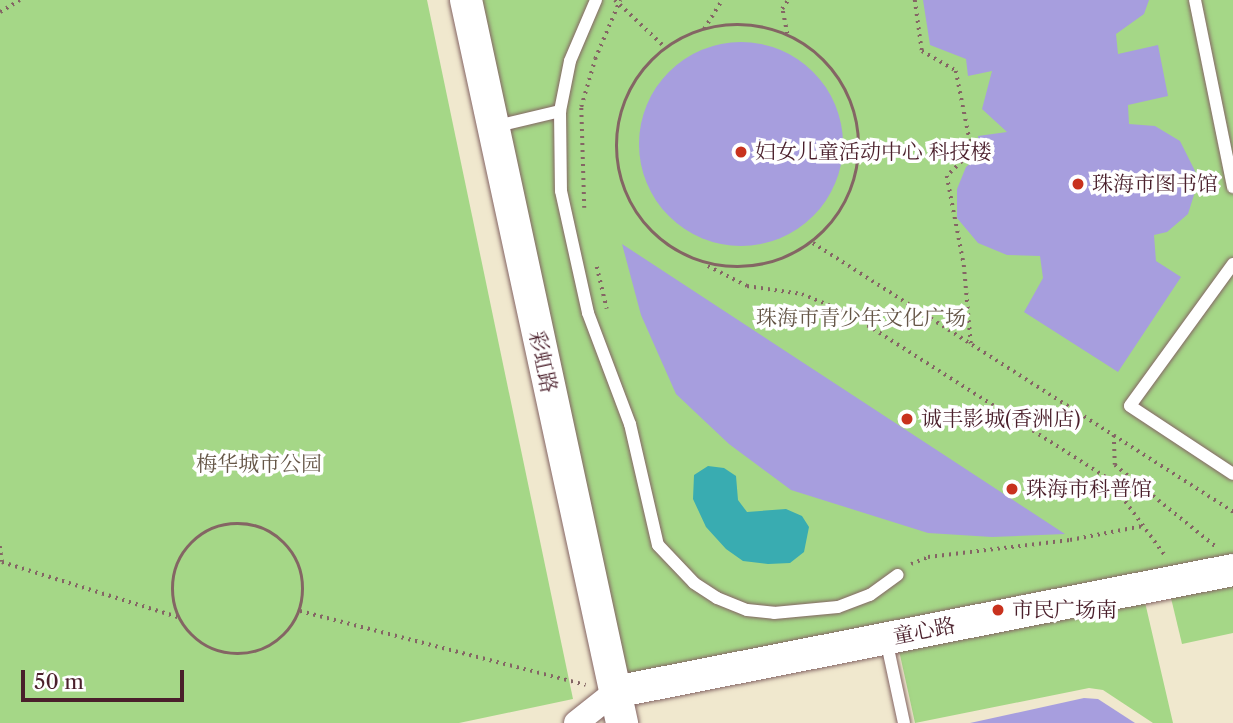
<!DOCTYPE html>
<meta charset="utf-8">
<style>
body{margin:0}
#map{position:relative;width:1233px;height:723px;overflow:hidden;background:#f0e8ce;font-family:"Libre Caslon Text","Noto Serif SC",serif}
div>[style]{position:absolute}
.green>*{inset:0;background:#a5d787}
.water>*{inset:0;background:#39acb1}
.building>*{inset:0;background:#a79ede}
.round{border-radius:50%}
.path>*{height:3.5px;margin-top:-1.75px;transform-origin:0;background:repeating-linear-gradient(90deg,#846564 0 2px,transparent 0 7px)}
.path>.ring{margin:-1.75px;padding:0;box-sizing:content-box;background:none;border:3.5px solid #846564;border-radius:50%}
.roads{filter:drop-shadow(0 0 2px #846564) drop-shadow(0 0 2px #846564)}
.service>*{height:12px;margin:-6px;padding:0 6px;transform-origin:6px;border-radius:6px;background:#fff}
.minor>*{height:24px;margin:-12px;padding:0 12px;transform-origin:12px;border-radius:12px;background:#fff}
.tertiary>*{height:32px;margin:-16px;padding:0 16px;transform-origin:16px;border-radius:16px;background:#fff}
.dots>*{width:19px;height:19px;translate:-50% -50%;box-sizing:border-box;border:4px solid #fff;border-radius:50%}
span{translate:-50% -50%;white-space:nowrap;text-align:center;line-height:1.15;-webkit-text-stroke:7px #fff;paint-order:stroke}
.poi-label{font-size:21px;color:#4a1f2b}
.left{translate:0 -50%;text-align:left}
.park-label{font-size:21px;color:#655647}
.street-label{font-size:21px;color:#4a1f2b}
.scale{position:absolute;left:21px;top:670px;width:163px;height:32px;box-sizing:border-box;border:4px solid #4a1f2b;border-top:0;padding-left:9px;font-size:21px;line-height:24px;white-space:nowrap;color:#4a1f2b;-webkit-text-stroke:5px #fff;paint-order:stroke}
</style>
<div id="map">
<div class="green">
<div style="clip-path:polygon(0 0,427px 0,573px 699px,459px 723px,0 723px)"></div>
<div style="clip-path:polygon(467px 0,1233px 0,1233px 570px,615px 691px)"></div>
<div style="clip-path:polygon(1233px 585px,1233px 633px,1182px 644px,1171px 598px)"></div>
<div style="clip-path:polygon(1144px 598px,1173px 723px,1153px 723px,1103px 690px,1089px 688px,915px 723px,898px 646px)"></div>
</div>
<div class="water">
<div style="clip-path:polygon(708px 466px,724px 468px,736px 476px,738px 500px,747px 512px,786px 509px,802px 516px,809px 527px,804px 552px,790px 563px,768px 564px,743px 561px,726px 549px,706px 527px,693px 499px,694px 475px)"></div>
</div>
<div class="building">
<div style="clip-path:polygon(923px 0,1149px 0,1144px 14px,1116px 34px,1118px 54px,1158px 45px,1168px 96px,1128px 105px,1129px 124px,1155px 126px,1180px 141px,1199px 179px,1188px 214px,1167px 232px,1154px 235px,1156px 261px,1181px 277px,1118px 372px,1024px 312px,1043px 278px,1040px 256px,1007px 255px,978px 243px,957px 218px,957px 189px,966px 167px,981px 154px,978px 136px,1007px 132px,982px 109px,992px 71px,968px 76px,966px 59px,930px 45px)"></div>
<div class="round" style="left:639px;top:42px;width:204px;height:204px"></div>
<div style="clip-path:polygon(622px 244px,1065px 534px,992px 537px,928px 533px,791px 490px,729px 444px,676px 394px,641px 315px)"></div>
<div style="clip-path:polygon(1084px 698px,1098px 699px,1135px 723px,970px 723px)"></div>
</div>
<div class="path">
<div style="left:615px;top:0;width:70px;rotate:43.3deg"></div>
<div style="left:915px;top:0;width:51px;rotate:82.2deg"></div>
<div style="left:922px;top:51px;width:39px;rotate:30deg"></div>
<div style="left:956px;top:71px;width:83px;rotate:78.8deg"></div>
<div style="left:972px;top:152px;width:35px;rotate:136deg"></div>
<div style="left:947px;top:176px;width:91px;rotate:79.2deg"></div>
<div style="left:964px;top:265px;width:79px;rotate:84.9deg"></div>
<div style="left:0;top:12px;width:23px;rotate:-31deg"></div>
<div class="ring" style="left:617px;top:25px;width:238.5px;height:238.5px"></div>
<div style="left:704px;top:29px;width:34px;rotate:-58deg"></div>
<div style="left:787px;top:34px;width:25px;rotate:-101deg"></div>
<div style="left:782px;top:9px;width:11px;rotate:-56deg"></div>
<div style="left:584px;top:208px;width:101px;rotate:-91.7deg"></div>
<div style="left:581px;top:107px;width:50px;rotate:-73.7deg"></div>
<div style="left:595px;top:59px;width:64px;rotate:-67deg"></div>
<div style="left:813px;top:243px;width:499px;rotate:32.6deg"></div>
<div style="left:708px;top:266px;width:44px;rotate:27.1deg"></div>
<div style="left:747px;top:286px;width:56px;rotate:8.3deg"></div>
<div style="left:802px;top:294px;width:52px;rotate:22.6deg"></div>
<div style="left:850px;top:314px;width:307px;rotate:32.5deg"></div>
<div style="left:1109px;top:479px;width:97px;rotate:53.8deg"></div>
<div style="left:597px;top:267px;width:43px;rotate:76.6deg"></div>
<div style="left:1114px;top:435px;width:30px;rotate:88deg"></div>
<div style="left:1115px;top:465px;width:129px;rotate:39deg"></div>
<div class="ring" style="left:173px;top:524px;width:126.5px;height:126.5px"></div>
<div style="left:0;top:546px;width:16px;rotate:83deg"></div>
<div style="left:2px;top:562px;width:184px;rotate:17.4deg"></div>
<div style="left:911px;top:564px;width:18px;rotate:-22deg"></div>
<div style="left:928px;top:557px;width:143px;rotate:-6.8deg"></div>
<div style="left:1070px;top:540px;width:74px;rotate:-10.9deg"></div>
<div style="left:300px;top:611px;width:295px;rotate:14.5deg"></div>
</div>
<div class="roads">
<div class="service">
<div style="left:596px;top:0;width:66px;rotate:113.1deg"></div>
<div style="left:570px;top:61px;width:51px;rotate:101.3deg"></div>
<div style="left:560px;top:111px;width:80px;rotate:89.3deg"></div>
<div style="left:561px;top:191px;width:125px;rotate:77.5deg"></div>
<div style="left:588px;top:313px;width:119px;rotate:69.3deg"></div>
<div style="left:630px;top:424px;width:124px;rotate:77deg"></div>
<div style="left:658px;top:545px;width:52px;rotate:46.5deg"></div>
<div style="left:694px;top:583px;width:27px;rotate:33deg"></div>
<div style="left:717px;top:598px;width:32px;rotate:22deg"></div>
<div style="left:747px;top:610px;width:27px;rotate:6deg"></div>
<div style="left:774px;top:613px;width:64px;rotate:-5.4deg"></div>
<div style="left:838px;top:607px;width:34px;rotate:-21deg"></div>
<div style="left:870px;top:595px;width:34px;rotate:-36deg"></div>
<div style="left:1195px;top:0;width:191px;rotate:78.5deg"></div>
<div style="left:493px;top:127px;width:69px;rotate:-13.4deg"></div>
<div style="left:1233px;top:264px;width:175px;rotate:126deg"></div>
<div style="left:1130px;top:406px;width:123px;rotate:33.4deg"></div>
<div style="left:886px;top:639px;width:86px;rotate:77.9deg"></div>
</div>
<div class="minor">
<div style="left:576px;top:723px;width:50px;rotate:-38.5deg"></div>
</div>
<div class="tertiary">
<div style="left:466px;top:0;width:740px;rotate:77.82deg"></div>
<div style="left:615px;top:692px;width:630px;rotate:-11.17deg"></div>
</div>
</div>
<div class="dots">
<div style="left:741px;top:152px;background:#c8321e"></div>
<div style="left:1078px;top:184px;background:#c8321e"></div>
<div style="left:907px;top:419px;background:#c8321e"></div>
<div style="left:1012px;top:489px;background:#c8321e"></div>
<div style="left:998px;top:610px;background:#c8321e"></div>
</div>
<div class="poi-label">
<span class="left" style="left:755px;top:152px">妇女儿童活动中心 科技楼</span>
<span class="left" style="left:1092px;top:184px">珠海市图书馆</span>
<span class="left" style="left:921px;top:419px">诚丰影城(香洲店)</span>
<span class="left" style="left:1026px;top:489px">珠海市科普馆</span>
<span class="left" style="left:1012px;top:610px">市民广场南</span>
</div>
<div class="park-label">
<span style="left:861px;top:318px">珠海市青少年文化广场</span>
<span style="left:259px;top:464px">梅华城市公园</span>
</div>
<div class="street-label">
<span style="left:543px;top:362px;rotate:78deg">彩虹路</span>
<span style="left:924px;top:631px;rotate:-11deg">童心路</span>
</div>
<div class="scale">50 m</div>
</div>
